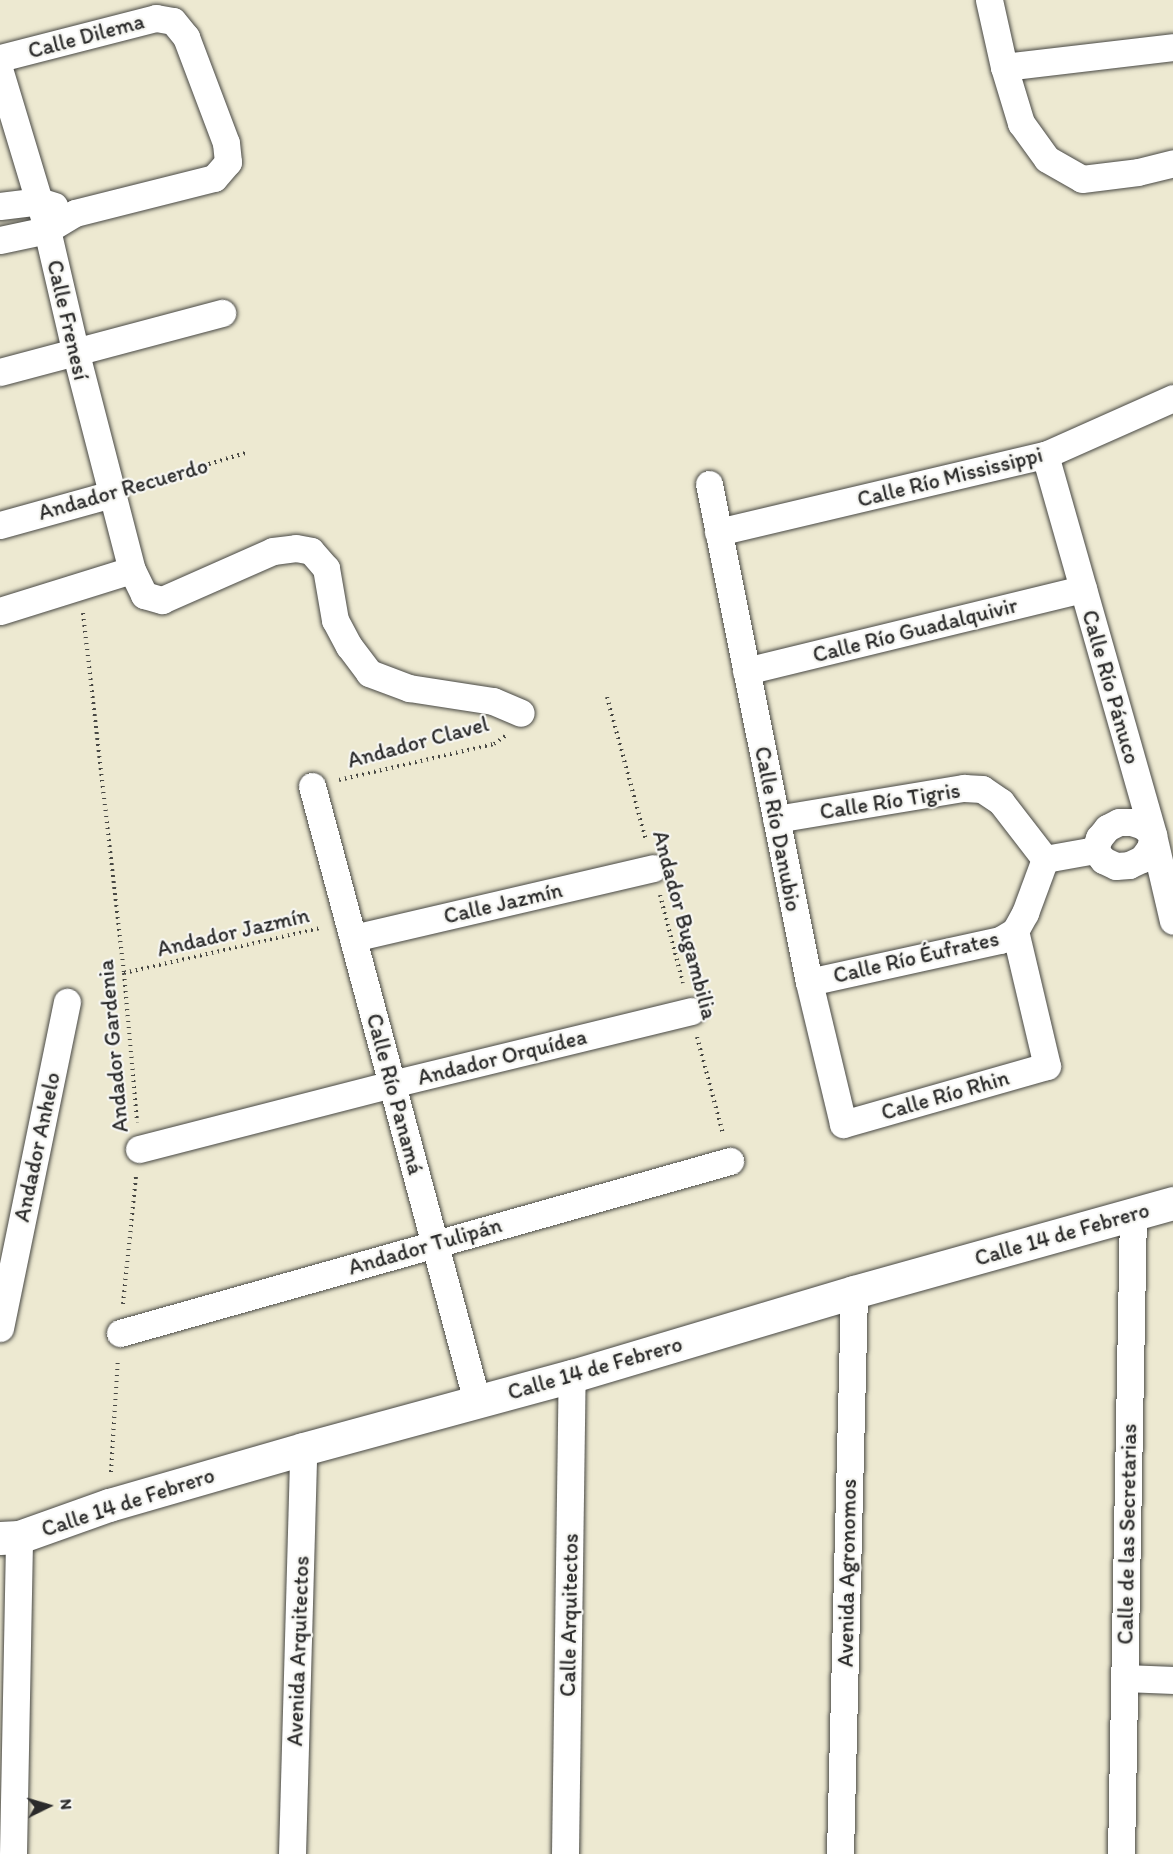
<!DOCTYPE html>
<meta charset="utf-8">
<style>
body{margin:0}
#map{position:relative;width:1173px;height:1854px;overflow:hidden;background:#ede9d1;font-family:Itim,sans-serif}
div>[style]{position:absolute}
.path>*{height:4px;margin-top:-2px;transform-origin:0;background:repeating-linear-gradient(90deg,#484844 0 1.5px,transparent 0 6px)}
.roads{filter:drop-shadow(0 0 2px #484844) drop-shadow(0 0 2px #484844)}
.street>*{height:27px;margin:-13.5px;padding:0 13.5px;transform-origin:13.5px;border-radius:13.5px;background:#fff}
.secondary>*{height:33px;margin:-16.5px;padding:0 16.5px;transform-origin:16.5px;border-radius:16.5px;background:#fff}
span{translate:-50% -50%;white-space:nowrap;text-align:center;line-height:1.15;-webkit-text-stroke:4.5px #f6f6f2;paint-order:stroke}
.street-label{font-size:22px;color:#2b2b2b}
.north{position:absolute;left:18px;top:1776px;width:60px;height:60px;-webkit-text-stroke:4px #f6f6f2;paint-order:stroke;rotate:85deg;font-size:16px;font-weight:700;line-height:24px;text-align:center;color:#2b2b2b}
.north::after{content:'';display:block;margin:auto;width:21px;height:27px;background:#2b2b2b;clip-path:polygon(50% 0,100% 100%,50% 72%,0 100%)}
</style>
<div id="map">
<div class="path">
<div style="left:140px;top:485px;width:110px;rotate:-16.9deg"></div>
<div style="left:83px;top:613px;width:362px;rotate:83.5deg"></div>
<div style="left:124px;top:973px;width:150px;rotate:85deg"></div>
<div style="left:607px;top:697px;width:149px;rotate:74.8deg"></div>
<div style="left:339px;top:780px;width:159px;rotate:-13.1deg"></div>
<div style="left:494px;top:744px;width:14px;rotate:-36deg"></div>
<div style="left:660px;top:895px;width:91px;rotate:75.4deg"></div>
<div style="left:124px;top:973px;width:202px;rotate:-12.9deg"></div>
<div style="left:697px;top:1037px;width:100px;rotate:75deg"></div>
<div style="left:123px;top:1304px;width:128px;rotate:-84.2deg"></div>
<div style="left:111px;top:1472px;width:113px;rotate:-86.5deg"></div>
</div>
<div class="roads">
<div class="street">
<div style="left:989px;top:0;width:69px;rotate:77.4deg"></div>
<div style="left:1004px;top:67px;width:59px;rotate:73.1deg"></div>
<div style="left:1021px;top:123px;width:44px;rotate:54.2deg"></div>
<div style="left:1047px;top:159px;width:40px;rotate:29.7deg"></div>
<div style="left:1082px;top:179px;width:56px;rotate:-7.1deg"></div>
<div style="left:1138px;top:172px;width:36px;rotate:-14deg"></div>
<div style="left:0;top:58px;width:161px;rotate:-14.4deg"></div>
<div style="left:156px;top:18px;width:17px;rotate:10deg"></div>
<div style="left:173px;top:21px;width:21px;rotate:51deg"></div>
<div style="left:186px;top:37px;width:113px;rotate:69.3deg"></div>
<div style="left:226px;top:143px;width:19px;rotate:84deg"></div>
<div style="left:228px;top:162px;width:21px;rotate:131deg"></div>
<div style="left:214px;top:178px;width:143px;rotate:165.9deg"></div>
<div style="left:75px;top:213px;width:33px;rotate:149deg"></div>
<div style="left:47px;top:230px;width:48px;rotate:168deg"></div>
<div style="left:1004px;top:67px;width:170px;rotate:-6.7deg"></div>
<div style="left:0;top:72px;width:156px;rotate:73.2deg"></div>
<div style="left:45px;top:221px;width:132px;rotate:76.9deg"></div>
<div style="left:75px;top:350px;width:227px;rotate:75.5deg"></div>
<div style="left:132px;top:570px;width:28px;rotate:64deg"></div>
<div style="left:144px;top:595px;width:19px;rotate:16deg"></div>
<div style="left:162px;top:600px;width:121px;rotate:-23.8deg"></div>
<div style="left:273px;top:551px;width:23px;rotate:-7deg"></div>
<div style="left:296px;top:548px;width:15px;rotate:11deg"></div>
<div style="left:311px;top:551px;width:23px;rotate:49deg"></div>
<div style="left:326px;top:568px;width:53px;rotate:80.2deg"></div>
<div style="left:335px;top:620px;width:30px;rotate:62deg"></div>
<div style="left:349px;top:646px;width:34px;rotate:53deg"></div>
<div style="left:369px;top:673px;width:43px;rotate:20.6deg"></div>
<div style="left:409px;top:688px;width:85px;rotate:8.8deg"></div>
<div style="left:493px;top:701px;width:30px;rotate:23deg"></div>
<div style="left:0;top:206px;width:39px;rotate:-7deg"></div>
<div style="left:39px;top:201px;width:16px;rotate:18deg"></div>
<div style="left:0;top:372px;width:230px;rotate:-14.9deg"></div>
<div style="left:1045px;top:455px;width:395px;rotate:74.1deg"></div>
<div style="left:1153px;top:835px;width:88px;rotate:76.9deg"></div>
<div style="left:709px;top:484px;width:508px;rotate:78.65deg"></div>
<div style="left:809px;top:982px;width:146px;rotate:76.5deg"></div>
<div style="left:843px;top:1124px;width:212px;rotate:-15.9deg"></div>
<div style="left:1047px;top:1066px;width:139px;rotate:-103.3deg"></div>
<div style="left:0;top:525px;width:116px;rotate:-15.5deg"></div>
<div style="left:718px;top:532px;width:336px;rotate:-13.3deg"></div>
<div style="left:1045px;top:455px;width:140px;rotate:-24deg"></div>
<div style="left:0;top:611px;width:138px;rotate:-17.3deg"></div>
<div style="left:746px;top:671px;width:347px;rotate:-13.7deg"></div>
<div style="left:312px;top:786px;width:638px;rotate:75deg"></div>
<div style="left:776px;top:819px;width:191px;rotate:-9.4deg"></div>
<div style="left:964px;top:788px;width:18px;rotate:3deg"></div>
<div style="left:982px;top:789px;width:23px;rotate:34deg"></div>
<div style="left:1001px;top:802px;width:72px;rotate:52.3deg"></div>
<div style="left:1095px;top:850px;width:13px;rotate:51deg"></div>
<div style="left:1103px;top:860px;width:14px;rotate:25deg"></div>
<div style="left:1116px;top:866px;width:13px;rotate:-4deg"></div>
<div style="left:1129px;top:865px;width:14px;rotate:-25deg"></div>
<div style="left:1142px;top:859px;width:14px;rotate:-54deg"></div>
<div style="left:1150px;top:848px;width:13px;rotate:-77deg"></div>
<div style="left:1095px;top:850px;width:13px;rotate:-72deg"></div>
<div style="left:1099px;top:838px;width:13px;rotate:-51deg"></div>
<div style="left:1107px;top:828px;width:13px;rotate:-27deg"></div>
<div style="left:1119px;top:822px;width:12px"></div>
<div style="left:1131px;top:822px;width:13px;rotate:18deg"></div>
<div style="left:1143px;top:826px;width:13px;rotate:42deg"></div>
<div style="left:1045px;top:859px;width:51px;rotate:-10.2deg"></div>
<div style="left:353px;top:938px;width:308px;rotate:-13.1deg"></div>
<div style="left:809px;top:982px;width:196px;rotate:-12.4deg"></div>
<div style="left:1000px;top:940px;width:17px;rotate:-31deg"></div>
<div style="left:1015px;top:931px;width:21px;rotate:-61deg"></div>
<div style="left:1025px;top:913px;width:58px;rotate:-69.7deg"></div>
<div style="left:139px;top:1149px;width:261px;rotate:-14.4deg"></div>
<div style="left:392px;top:1084px;width:308px;rotate:-13.7deg"></div>
<div style="left:0;top:1328px;width:333px;rotate:-78.4deg"></div>
<div style="left:120px;top:1333px;width:634px;rotate:-15.75deg"></div>
<div style="left:1125px;top:1678px;width:48px;rotate:2.4deg"></div>
<div style="left:13px;top:1854px;width:317px;rotate:-88.9deg"></div>
<div style="left:292px;top:1854px;width:405px;rotate:-88.4deg"></div>
<div style="left:565px;top:1854px;width:478px;rotate:-89.2deg"></div>
<div style="left:840px;top:1854px;width:562px;rotate:-88.57deg"></div>
<div style="left:1121px;top:1854px;width:640px;rotate:-88.93deg"></div>
</div>
<div class="secondary">
<div style="left:0;top:1538px;width:19px;rotate:-3deg"></div>
<div style="left:19px;top:1537px;width:96px;rotate:-19.6deg"></div>
<div style="left:109px;top:1505px;width:202px;rotate:-16.1deg"></div>
<div style="left:303px;top:1449px;width:279px;rotate:-15.2deg"></div>
<div style="left:572px;top:1376px;width:294px;rotate:-16.6deg"></div>
<div style="left:854px;top:1292px;width:331px;rotate:-15.6deg"></div>
</div>
</div>
<div class="street-label">
<span style="left:86px;top:36px;rotate:-15deg">Calle Dilema</span>
<span style="left:68px;top:320px;rotate:77deg">Calle Frenesí</span>
<span style="left:950px;top:477px;rotate:-14deg">Calle Río Mississippi</span>
<span style="left:123px;top:489px;rotate:-16deg">Andador Recuerdo</span>
<span style="left:915px;top:630px;rotate:-14deg">Calle Río Guadalquivir</span>
<span style="left:1111px;top:687px;rotate:74deg">Calle Río Pánuco</span>
<span style="left:418px;top:742px;rotate:-15deg">Andador Clavel</span>
<span style="left:890px;top:801px;rotate:-9deg">Calle Río Tigris</span>
<span style="left:778px;top:829px;rotate:79deg">Calle Río Danubio</span>
<span style="left:503px;top:903px;rotate:-13deg">Calle Jazmín</span>
<span style="left:685px;top:925px;rotate:75deg">Andador Bugambilia</span>
<span style="left:233px;top:932px;rotate:-13deg">Andador Jazmín</span>
<span style="left:916px;top:957px;rotate:-13deg">Calle Río Éufrates</span>
<span style="left:113px;top:1046px;rotate:-95deg">Andador Gardenia</span>
<span style="left:502px;top:1057px;rotate:-14deg">Andador Orquídea</span>
<span style="left:395px;top:1094px;rotate:75deg">Calle Río Panamá</span>
<span style="left:945px;top:1095px;rotate:-16deg">Calle Río Rhin</span>
<span style="left:37px;top:1147px;rotate:-78deg">Andador Anhelo</span>
<span style="left:1062px;top:1234px;rotate:-16deg">Calle 14 de Febrero</span>
<span style="left:425px;top:1246px;rotate:-16deg">Andador Tulipán</span>
<span style="left:595px;top:1368px;rotate:-16deg">Calle 14 de Febrero</span>
<span style="left:128px;top:1502px;rotate:-18deg">Calle 14 de Febrero</span>
<span style="left:1127px;top:1534px;rotate:-89deg">Calle de las Secretarias</span>
<span style="left:847px;top:1573px;rotate:-89deg">Avenida Agronomos</span>
<span style="left:569px;top:1615px;rotate:-89deg">Calle Arquitectos</span>
<span style="left:298px;top:1651px;rotate:-88deg">Avenida Arquitectos</span>
</div>
<div class="north">N</div>
</div>
